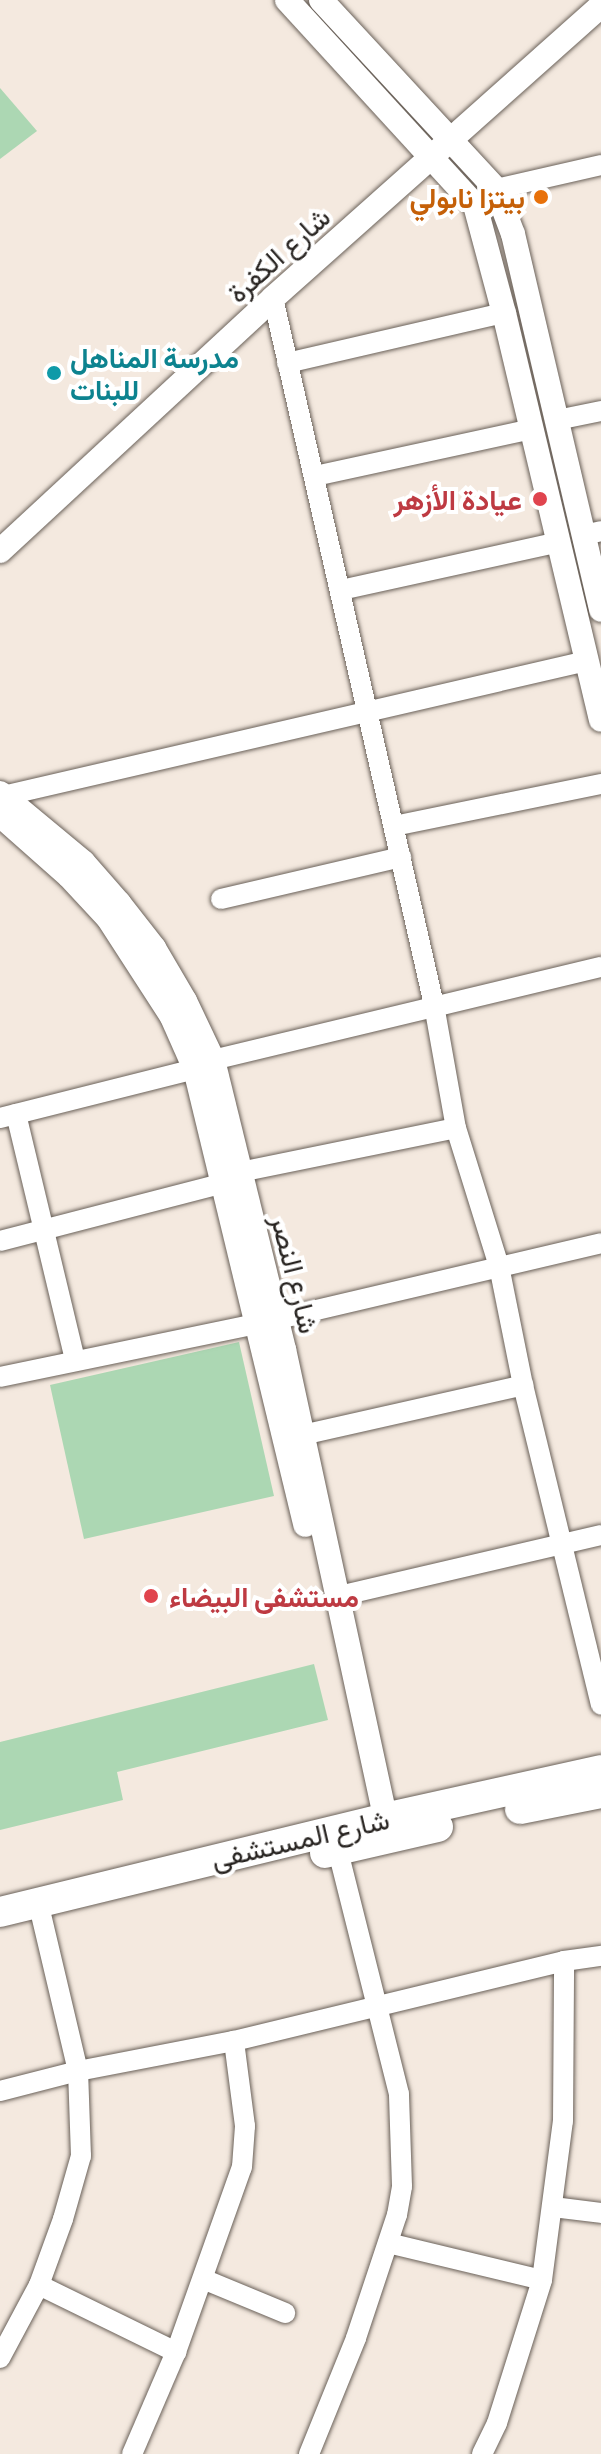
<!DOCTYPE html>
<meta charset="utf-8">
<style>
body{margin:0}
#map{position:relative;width:601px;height:2454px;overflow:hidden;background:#f4e9df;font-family:Barlow,Vazirmatn,sans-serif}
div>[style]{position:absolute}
.green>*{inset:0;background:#acd7b3}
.roads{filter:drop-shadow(0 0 2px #6a6159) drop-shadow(0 0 2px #6a6159)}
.minor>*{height:20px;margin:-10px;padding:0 10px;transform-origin:10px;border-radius:10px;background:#fff}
.tertiary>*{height:24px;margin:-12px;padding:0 12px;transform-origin:12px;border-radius:12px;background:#fff}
.primary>*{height:30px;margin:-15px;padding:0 15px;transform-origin:15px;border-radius:15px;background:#fff}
.dots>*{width:22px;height:22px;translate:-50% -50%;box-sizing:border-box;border:4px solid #fff;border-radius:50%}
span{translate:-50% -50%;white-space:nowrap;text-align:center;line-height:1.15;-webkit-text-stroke:8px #fff;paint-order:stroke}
.food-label{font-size:28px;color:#c56008;font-weight:700}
.right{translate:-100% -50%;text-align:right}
.street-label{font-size:28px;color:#272320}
.culture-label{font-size:28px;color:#0d838f;font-weight:700}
.left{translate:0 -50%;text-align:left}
.health-label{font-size:28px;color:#be3a42;font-weight:700}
</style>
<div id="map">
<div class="green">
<div style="clip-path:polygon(0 88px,37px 131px,0 159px)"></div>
<div style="clip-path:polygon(239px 1342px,274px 1496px,84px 1539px,50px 1385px)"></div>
<div style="clip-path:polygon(314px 1664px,328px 1720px,117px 1772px,123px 1800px,0 1830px,0 1742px)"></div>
</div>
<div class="roads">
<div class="minor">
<div style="left:496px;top:189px;width:108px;rotate:-12.9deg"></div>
<div style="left:273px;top:298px;width:725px;rotate:77.17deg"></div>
<div style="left:434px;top:1005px;width:125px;rotate:79.9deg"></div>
<div style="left:456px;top:1128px;width:145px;rotate:72.7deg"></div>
<div style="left:499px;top:1266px;width:121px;rotate:78.6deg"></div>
<div style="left:523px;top:1385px;width:329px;rotate:76.3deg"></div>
<div style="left:287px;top:363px;width:223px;rotate:-13deg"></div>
<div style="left:557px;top:420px;width:45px;rotate:-11.6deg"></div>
<div style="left:315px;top:476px;width:222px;rotate:-12.2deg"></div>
<div style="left:584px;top:535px;width:17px;rotate:-13deg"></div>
<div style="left:341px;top:590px;width:223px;rotate:-12.4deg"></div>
<div style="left:3px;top:796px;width:599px;rotate:-13.02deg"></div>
<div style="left:394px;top:826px;width:211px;rotate:-11.5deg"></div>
<div style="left:221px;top:899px;width:185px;rotate:-13.1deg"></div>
<div style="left:16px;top:1114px;width:253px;rotate:76.5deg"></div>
<div style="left:0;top:1118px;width:201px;rotate:-14.1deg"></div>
<div style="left:195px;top:1069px;width:20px;rotate:-27deg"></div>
<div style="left:213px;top:1060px;width:399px;rotate:-13.5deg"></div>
<div style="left:240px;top:1172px;width:220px;rotate:-11.5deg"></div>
<div style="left:0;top:1241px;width:231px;rotate:-14.5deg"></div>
<div style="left:0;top:1377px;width:262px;rotate:-11.7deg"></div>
<div style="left:257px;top:1324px;width:353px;rotate:-13.2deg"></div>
<div style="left:302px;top:1435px;width:227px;rotate:-12.7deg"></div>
<div style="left:335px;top:1597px;width:273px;rotate:-13.1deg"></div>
<div style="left:0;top:2091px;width:81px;rotate:-14.4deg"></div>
<div style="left:78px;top:2071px;width:159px;rotate:-10.9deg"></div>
<div style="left:234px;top:2041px;width:340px;rotate:-13.6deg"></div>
<div style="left:564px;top:1961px;width:37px;rotate:-8deg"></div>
<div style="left:553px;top:2207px;width:48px;rotate:7.1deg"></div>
<div style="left:388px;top:2243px;width:158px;rotate:13.5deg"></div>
<div style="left:203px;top:2279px;width:89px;rotate:22.5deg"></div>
<div style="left:39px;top:2285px;width:153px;rotate:26.1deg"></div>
<div style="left:0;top:2358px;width:83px;rotate:-61.9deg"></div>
<div style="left:39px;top:2285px;width:70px;rotate:-70deg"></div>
<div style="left:63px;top:2219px;width:66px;rotate:-74.1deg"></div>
<div style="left:81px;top:2156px;width:85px;rotate:-92deg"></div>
<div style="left:78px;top:2071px;width:174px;rotate:-103.3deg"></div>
<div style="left:132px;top:2454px;width:111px;rotate:-66.7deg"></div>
<div style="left:176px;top:2352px;width:196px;rotate:-70.4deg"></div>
<div style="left:242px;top:2167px;width:41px;rotate:-85.8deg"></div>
<div style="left:245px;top:2126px;width:86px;rotate:-97.4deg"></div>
<div style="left:309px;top:2454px;width:125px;rotate:-67.9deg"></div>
<div style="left:356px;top:2338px;width:130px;rotate:-71.6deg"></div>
<div style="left:397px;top:2215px;width:29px;rotate:-80deg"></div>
<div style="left:402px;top:2186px;width:92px;rotate:-91.9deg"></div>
<div style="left:399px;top:2094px;width:262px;rotate:-104.1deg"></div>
<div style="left:482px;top:2454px;width:34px;rotate:-64deg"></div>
<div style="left:497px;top:2423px;width:150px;rotate:-72.5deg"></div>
<div style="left:542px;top:2280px;width:160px;rotate:-82.5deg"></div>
<div style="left:563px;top:2121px;width:160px;rotate:-89.6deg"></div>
</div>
<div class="tertiary">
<div style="left:287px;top:0;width:278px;rotate:47.5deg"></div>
<div style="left:475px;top:205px;width:112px;rotate:75deg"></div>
<div style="left:504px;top:313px;width:418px;rotate:76.6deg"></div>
<div style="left:321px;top:0;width:258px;rotate:47.2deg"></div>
<div style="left:496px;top:189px;width:48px;rotate:69.3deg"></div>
<div style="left:513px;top:234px;width:386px;rotate:76.8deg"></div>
<div style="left:0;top:551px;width:372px;rotate:-42.8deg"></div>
<div style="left:273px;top:298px;width:439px;rotate:-41.7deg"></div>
<div style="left:0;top:793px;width:108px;rotate:39.7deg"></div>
<div style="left:83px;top:862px;width:55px;rotate:48.7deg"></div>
<div style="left:119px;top:903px;width:57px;rotate:52.1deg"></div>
<div style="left:154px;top:948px;width:61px;rotate:59.7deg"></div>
<div style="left:185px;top:1001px;width:65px;rotate:64.6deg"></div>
<div style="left:213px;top:1060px;width:298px;rotate:76.2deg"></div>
<div style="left:284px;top:1349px;width:480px;rotate:77.8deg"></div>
<div style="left:385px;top:1818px;width:18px;rotate:45deg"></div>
<div style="left:0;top:815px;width:92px;rotate:41.5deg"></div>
<div style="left:69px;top:876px;width:57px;rotate:47.1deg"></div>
<div style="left:108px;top:918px;width:118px;rotate:57.1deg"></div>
<div style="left:172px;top:1017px;width:57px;rotate:66.1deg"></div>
<div style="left:195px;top:1069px;width:469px;rotate:76.4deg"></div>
</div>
<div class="primary">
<div style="left:520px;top:1809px;width:83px;rotate:-11.2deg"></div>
<div style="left:325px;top:1853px;width:116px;rotate:-13deg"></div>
<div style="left:0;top:1912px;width:396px;rotate:-13.7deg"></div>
<div style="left:385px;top:1818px;width:221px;rotate:-12.5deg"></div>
</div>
</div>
<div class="dots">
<div style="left:541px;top:197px;background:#e8710a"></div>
<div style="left:54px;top:373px;background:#0f9aa8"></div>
<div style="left:540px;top:499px;background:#e0444e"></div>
<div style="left:151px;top:1596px;background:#e0444e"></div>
</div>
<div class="food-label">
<span class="right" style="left:525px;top:197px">بيتزا نابولي</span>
</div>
<div class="street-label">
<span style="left:278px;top:254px;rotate:-42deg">شارع الكفرة</span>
<span style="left:296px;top:1274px;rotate:76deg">شارع النصر</span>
<span style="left:300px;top:1838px;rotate:-13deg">شارع المستشفى</span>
</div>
<div class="culture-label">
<span class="left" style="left:70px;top:373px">مدرسة المناهل<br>للبنات</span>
</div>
<div class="health-label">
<span class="right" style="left:522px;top:499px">عيادة الأزهر</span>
<span class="left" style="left:169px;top:1596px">مستشفى البيضاء</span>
</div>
</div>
